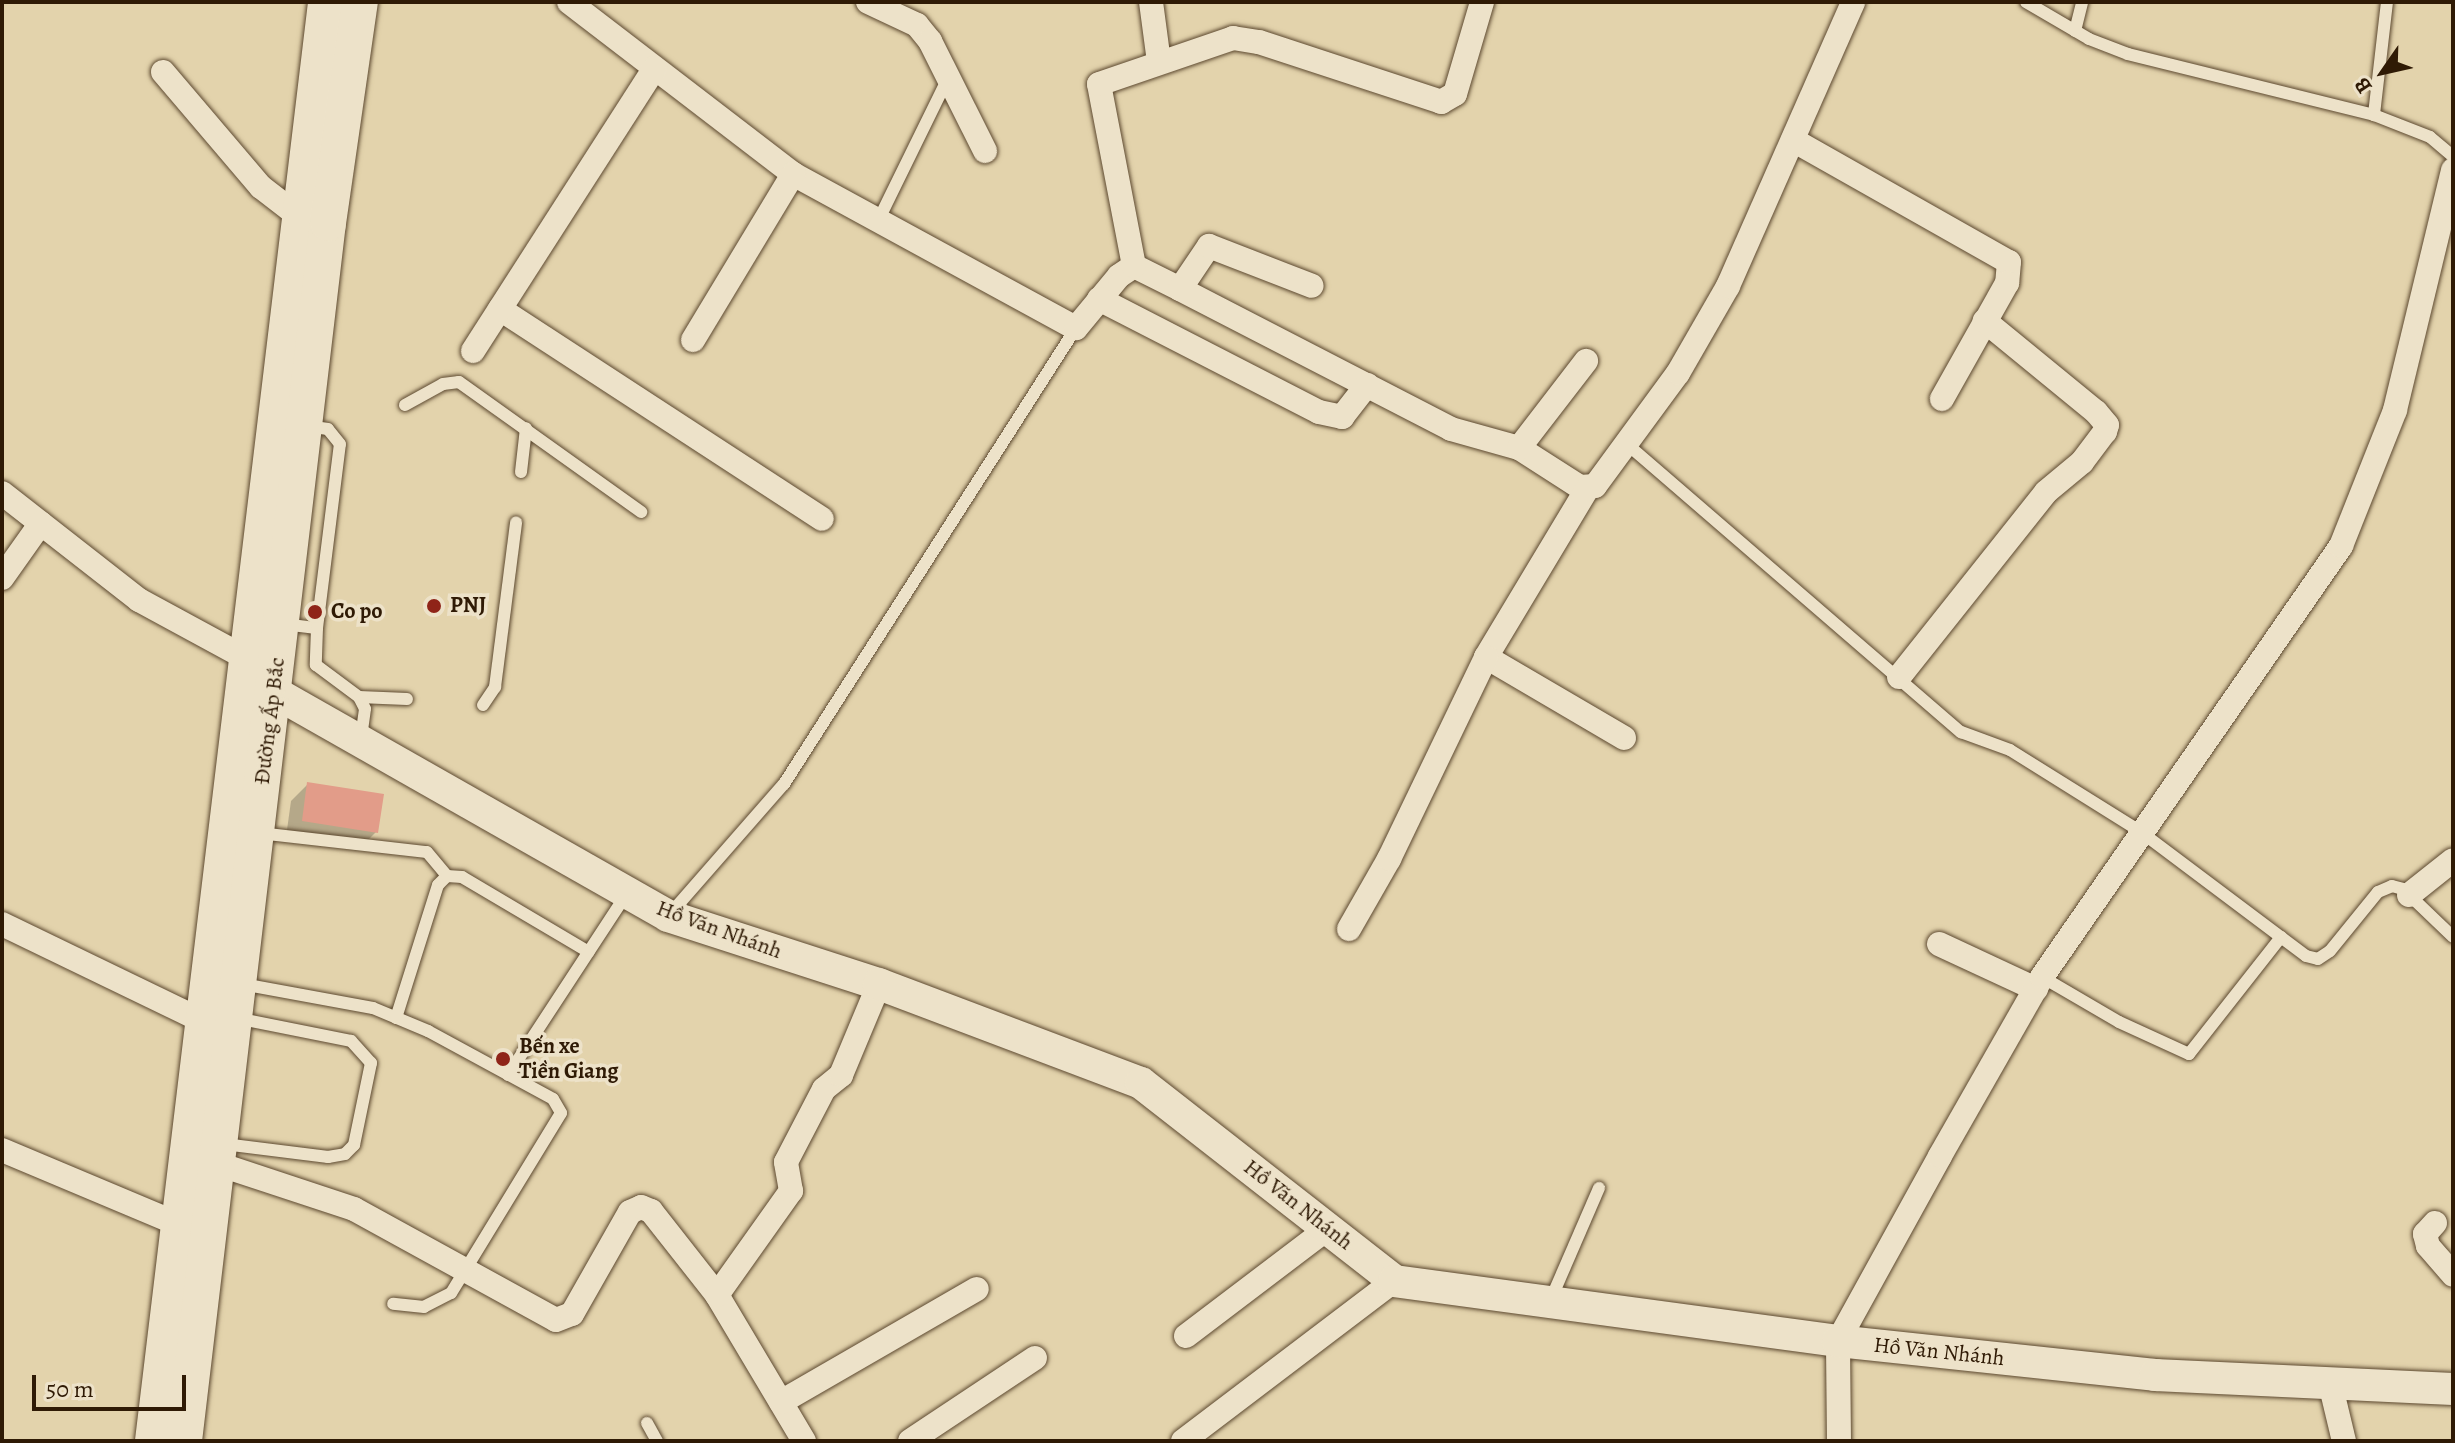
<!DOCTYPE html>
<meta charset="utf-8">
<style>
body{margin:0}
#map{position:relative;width:2455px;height:1443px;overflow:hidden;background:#e3d3ac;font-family:Alegreya,serif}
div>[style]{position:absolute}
.shadow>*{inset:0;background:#0003}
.building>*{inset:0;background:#e29c89}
.roads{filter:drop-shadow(0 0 2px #5c482f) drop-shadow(0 0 2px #5c482f)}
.service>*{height:12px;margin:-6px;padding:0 6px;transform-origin:6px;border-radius:6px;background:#ede2c9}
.minor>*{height:24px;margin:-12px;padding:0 12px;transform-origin:12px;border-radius:12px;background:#ede2c9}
.tertiary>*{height:32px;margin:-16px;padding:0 16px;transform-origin:16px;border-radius:16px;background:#ede2c9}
.secondary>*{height:36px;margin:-18px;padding:0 18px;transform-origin:18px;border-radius:18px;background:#ede2c9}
.dots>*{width:22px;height:22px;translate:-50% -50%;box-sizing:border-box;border:4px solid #ede2c9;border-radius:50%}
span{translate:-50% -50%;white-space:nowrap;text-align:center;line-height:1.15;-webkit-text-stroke:7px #ede2c9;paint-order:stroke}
.poi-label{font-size:22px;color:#2f1a05;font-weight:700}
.left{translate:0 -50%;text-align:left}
.street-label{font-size:22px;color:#2f1a05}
.frame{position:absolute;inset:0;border:4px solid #2f1a05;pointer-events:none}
.north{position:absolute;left:2343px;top:32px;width:80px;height:80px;-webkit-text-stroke:6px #ede2c9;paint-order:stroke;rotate:236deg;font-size:22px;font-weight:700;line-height:32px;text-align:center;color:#2f1a05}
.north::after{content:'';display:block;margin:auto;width:28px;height:36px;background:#2f1a05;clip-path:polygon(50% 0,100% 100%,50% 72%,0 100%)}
.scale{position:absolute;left:32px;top:1375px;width:154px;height:36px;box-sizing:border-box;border:4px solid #2f1a05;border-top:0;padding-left:10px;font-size:24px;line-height:28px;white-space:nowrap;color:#2f1a05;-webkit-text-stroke:6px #ede2c9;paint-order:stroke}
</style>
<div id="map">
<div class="shadow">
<div style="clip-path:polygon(308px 784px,376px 832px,359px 849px,286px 837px,291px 801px)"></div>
</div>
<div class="building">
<div style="clip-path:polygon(307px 782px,384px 794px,378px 833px,302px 821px)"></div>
</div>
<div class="roads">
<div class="service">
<div style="left:2026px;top:2px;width:73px;rotate:30.4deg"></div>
<div style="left:2089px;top:39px;width:42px;rotate:21deg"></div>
<div style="left:2128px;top:54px;width:253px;rotate:13.9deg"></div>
<div style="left:2387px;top:2px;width:114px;rotate:96.6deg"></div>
<div style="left:2374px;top:115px;width:60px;rotate:21.4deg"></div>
<div style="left:2430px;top:137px;width:30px;rotate:40deg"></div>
<div style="left:2075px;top:31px;width:30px;rotate:-76deg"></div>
<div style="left:878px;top:221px;width:159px;rotate:-63.9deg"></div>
<div style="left:405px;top:405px;width:43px;rotate:-28.9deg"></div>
<div style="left:443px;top:384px;width:16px;rotate:-7deg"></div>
<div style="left:459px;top:382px;width:224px;rotate:35.5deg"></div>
<div style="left:1628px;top:445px;width:440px;rotate:40.8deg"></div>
<div style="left:1961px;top:732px;width:52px;rotate:20.2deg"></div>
<div style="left:2010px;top:750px;width:155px;rotate:32deg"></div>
<div style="left:2141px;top:832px;width:206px;rotate:36.9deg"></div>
<div style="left:2306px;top:956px;width:12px;rotate:14deg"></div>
<div style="left:2318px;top:959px;width:14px;rotate:-34deg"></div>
<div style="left:2330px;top:951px;width:76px;rotate:-50.9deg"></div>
<div style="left:2378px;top:892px;width:15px;rotate:-23deg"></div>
<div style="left:2392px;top:886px;width:11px;rotate:15deg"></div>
<div style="left:2403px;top:889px;width:69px;rotate:43.8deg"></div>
<div style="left:521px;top:472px;width:44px;rotate:-83.5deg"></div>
<div style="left:283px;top:624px;width:34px;rotate:7deg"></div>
<div style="left:317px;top:628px;width:185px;rotate:-82.9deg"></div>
<div style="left:340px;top:444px;width:19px;rotate:-129deg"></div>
<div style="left:328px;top:429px;width:22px;rotate:-172deg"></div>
<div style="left:317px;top:628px;width:37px;rotate:92deg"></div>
<div style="left:316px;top:665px;width:54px;rotate:36.7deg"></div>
<div style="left:359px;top:697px;width:13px;rotate:63deg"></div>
<div style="left:365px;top:709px;width:29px;rotate:98deg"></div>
<div style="left:359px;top:697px;width:48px;rotate:2.4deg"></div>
<div style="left:483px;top:705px;width:22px;rotate:-56deg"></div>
<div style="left:495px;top:687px;width:166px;rotate:-82.7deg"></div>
<div style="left:259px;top:833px;width:169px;rotate:6.5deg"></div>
<div style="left:427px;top:852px;width:31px;rotate:50deg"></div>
<div style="left:670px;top:914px;width:173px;rotate:-48.8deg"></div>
<div style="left:784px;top:784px;width:541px;rotate:-57.37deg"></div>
<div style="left:2042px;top:977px;width:89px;rotate:30.3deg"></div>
<div style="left:2119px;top:1022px;width:77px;rotate:24.6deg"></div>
<div style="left:2189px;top:1054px;width:149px;rotate:-51.8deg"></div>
<div style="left:242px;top:984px;width:133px;rotate:10.4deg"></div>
<div style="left:373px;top:1008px;width:60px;rotate:22.7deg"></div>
<div style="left:428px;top:1031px;width:142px;rotate:28.5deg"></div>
<div style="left:553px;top:1099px;width:16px;rotate:60deg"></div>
<div style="left:561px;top:1113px;width:211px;rotate:121.4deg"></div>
<div style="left:451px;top:1293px;width:30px;rotate:153deg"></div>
<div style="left:424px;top:1307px;width:31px;rotate:-174deg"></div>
<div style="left:396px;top:1018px;width:139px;rotate:-72.5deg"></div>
<div style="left:438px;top:885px;width:13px;rotate:-45deg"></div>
<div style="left:447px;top:876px;width:15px;rotate:4deg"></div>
<div style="left:462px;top:877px;width:147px;rotate:30.6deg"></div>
<div style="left:508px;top:1075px;width:217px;rotate:-56.8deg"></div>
<div style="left:224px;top:1144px;width:105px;rotate:7.1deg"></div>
<div style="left:328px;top:1157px;width:17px;rotate:-10deg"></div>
<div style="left:345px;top:1154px;width:13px;rotate:-45deg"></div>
<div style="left:354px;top:1145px;width:84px;rotate:-78.3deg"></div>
<div style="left:371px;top:1063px;width:30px;rotate:-132deg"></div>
<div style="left:351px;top:1041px;width:117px;rotate:-168.7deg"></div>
<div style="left:1551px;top:1299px;width:121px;rotate:-66.6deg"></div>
<div style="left:647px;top:1423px;width:21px;rotate:61deg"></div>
</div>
<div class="minor">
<div style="left:569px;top:2px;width:282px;rotate:37.5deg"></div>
<div style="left:793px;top:174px;width:322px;rotate:28.6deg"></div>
<div style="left:1076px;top:328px;width:67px;rotate:-50.4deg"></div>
<div style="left:1119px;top:276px;width:18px;rotate:-34deg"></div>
<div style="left:1134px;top:266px;width:51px;rotate:26.6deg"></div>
<div style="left:1180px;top:289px;width:52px;rotate:-56deg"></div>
<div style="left:1209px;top:246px;width:110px;rotate:21.2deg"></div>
<div style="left:868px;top:2px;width:54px;rotate:25.1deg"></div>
<div style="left:917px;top:25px;width:21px;rotate:51deg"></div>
<div style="left:930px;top:41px;width:123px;rotate:63.4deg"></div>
<div style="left:1151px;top:2px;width:61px;rotate:82.4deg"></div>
<div style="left:163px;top:72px;width:151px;rotate:49.6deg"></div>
<div style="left:261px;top:187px;width:49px;rotate:37.6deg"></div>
<div style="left:1793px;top:140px;width:248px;rotate:29.5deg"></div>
<div style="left:2009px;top:262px;width:21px;rotate:95deg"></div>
<div style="left:2007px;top:283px;width:133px;rotate:119.3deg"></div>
<div style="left:1134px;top:266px;width:185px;rotate:-100.9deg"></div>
<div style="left:1099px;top:84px;width:142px;rotate:-18.9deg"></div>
<div style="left:1233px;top:38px;width:26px;rotate:9deg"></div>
<div style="left:1259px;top:42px;width:192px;rotate:18.2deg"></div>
<div style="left:1441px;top:102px;width:16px;rotate:-30deg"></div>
<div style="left:1455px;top:94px;width:96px;rotate:-73.6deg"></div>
<div style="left:1180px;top:289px;width:305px;rotate:27.3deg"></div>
<div style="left:1451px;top:429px;width:71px;rotate:15.6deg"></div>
<div style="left:1519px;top:448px;width:72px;rotate:32.6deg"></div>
<div style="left:1580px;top:487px;width:15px;rotate:-4deg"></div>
<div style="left:1595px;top:486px;width:140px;rotate:-53.7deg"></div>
<div style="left:1678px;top:373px;width:100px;rotate:-60.1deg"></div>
<div style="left:1728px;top:286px;width:310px;rotate:-66.2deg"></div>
<div style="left:1099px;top:299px;width:247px;rotate:27.2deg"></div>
<div style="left:1319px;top:412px;width:24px;rotate:12deg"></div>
<div style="left:1342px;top:417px;width:41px;rotate:-52deg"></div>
<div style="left:500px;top:309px;width:384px;rotate:33.1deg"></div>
<div style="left:693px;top:340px;width:194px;rotate:-58.9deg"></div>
<div style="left:473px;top:351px;width:336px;rotate:-57.3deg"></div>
<div style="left:1519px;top:448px;width:110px;rotate:-52.4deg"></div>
<div style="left:1587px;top:489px;width:196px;rotate:121deg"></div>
<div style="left:1486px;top:657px;width:160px;rotate:30.4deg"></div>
<div style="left:2px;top:493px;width:174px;rotate:38deg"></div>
<div style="left:139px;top:600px;width:119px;rotate:28.5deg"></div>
<div style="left:2px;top:578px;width:67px;rotate:-54.7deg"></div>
<div style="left:1899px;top:677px;width:236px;rotate:-51.5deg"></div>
<div style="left:2046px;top:492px;width:47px;rotate:-39.8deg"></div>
<div style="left:2082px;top:462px;width:38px;rotate:-53deg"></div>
<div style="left:2105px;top:432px;width:7px;rotate:-74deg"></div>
<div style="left:2107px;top:425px;width:17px;rotate:-130deg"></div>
<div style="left:2096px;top:412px;width:144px;rotate:-140.7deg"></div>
<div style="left:2409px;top:895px;width:56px;rotate:-38.5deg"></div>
<div style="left:2px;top:924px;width:223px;rotate:25.8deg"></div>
<div style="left:1349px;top:929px;width:81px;rotate:-60.3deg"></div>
<div style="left:1389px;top:859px;width:224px;rotate:-64.3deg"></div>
<div style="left:1939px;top:944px;width:107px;rotate:24.9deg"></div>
<div style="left:2px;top:1150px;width:191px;rotate:22.8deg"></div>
<div style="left:218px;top:1164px;width:143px;rotate:18.3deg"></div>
<div style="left:354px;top:1209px;width:230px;rotate:28.8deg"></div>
<div style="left:556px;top:1320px;width:17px;rotate:-21deg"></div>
<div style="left:572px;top:1314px;width:117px;rotate:-60.4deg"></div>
<div style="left:630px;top:1212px;width:12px;rotate:-24deg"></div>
<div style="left:641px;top:1207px;width:11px;rotate:22deg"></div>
<div style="left:651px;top:1211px;width:107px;rotate:51.8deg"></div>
<div style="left:717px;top:1295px;width:170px;rotate:59.2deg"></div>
<div style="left:2435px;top:1223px;width:15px;rotate:132deg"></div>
<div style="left:2425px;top:1234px;width:12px;rotate:76deg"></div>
<div style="left:2428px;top:1246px;width:38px;rotate:49deg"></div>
<div style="left:717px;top:1295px;width:128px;rotate:-54.6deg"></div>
<div style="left:791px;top:1191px;width:29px;rotate:-100deg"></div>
<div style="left:786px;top:1162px;width:82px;rotate:-62.5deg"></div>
<div style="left:824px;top:1089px;width:22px;rotate:-39deg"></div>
<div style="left:841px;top:1075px;width:99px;rotate:-67.3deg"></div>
<div style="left:1186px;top:1336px;width:177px;rotate:-37.2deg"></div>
<div style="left:2331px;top:1387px;width:56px;rotate:76.5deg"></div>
<div style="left:781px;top:1402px;width:226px;rotate:-30deg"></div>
<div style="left:910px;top:1441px;width:150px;rotate:-33.6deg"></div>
<div style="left:1183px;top:1441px;width:265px;rotate:-37.2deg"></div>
<div style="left:1839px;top:1441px;width:100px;rotate:-90.6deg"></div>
<div style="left:1838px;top:1341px;width:211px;rotate:-61.1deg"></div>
<div style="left:1940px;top:1156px;width:206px;rotate:-60.3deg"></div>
<div style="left:2042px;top:977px;width:525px;rotate:-55.25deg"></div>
<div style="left:2341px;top:546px;width:146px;rotate:-68.3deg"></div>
<div style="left:2395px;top:410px;width:247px;rotate:-76.4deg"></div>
</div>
<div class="tertiary">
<div style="left:252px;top:686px;width:23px;rotate:15deg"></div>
<div style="left:274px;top:692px;width:453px;rotate:29.6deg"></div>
<div style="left:668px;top:916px;width:222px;rotate:17.9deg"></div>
<div style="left:879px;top:984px;width:280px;rotate:20.7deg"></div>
<div style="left:1141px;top:1083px;width:321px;rotate:38deg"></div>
<div style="left:1394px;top:1281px;width:448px;rotate:7.7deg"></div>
<div style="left:1838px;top:1341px;width:319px;rotate:6.1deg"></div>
<div style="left:2155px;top:1375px;width:298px;rotate:2.7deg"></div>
</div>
<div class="secondary">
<div style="left:153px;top:1441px;width:1449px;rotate:-83.14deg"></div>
<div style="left:184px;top:1441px;width:1226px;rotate:-83.26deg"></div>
<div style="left:328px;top:223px;width:223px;rotate:-81.8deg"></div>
</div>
</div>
<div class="dots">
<div style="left:434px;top:606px;background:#8f2418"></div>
<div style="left:315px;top:612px;background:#8f2418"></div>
<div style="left:503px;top:1059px;background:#8f2418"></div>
</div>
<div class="poi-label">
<span class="left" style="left:450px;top:606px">PNJ</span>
<span class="left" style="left:331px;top:612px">Co po</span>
<span class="left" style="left:519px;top:1059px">Bến xe<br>Tiền Giang</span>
</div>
<div class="street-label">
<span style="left:270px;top:721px;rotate:-83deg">Đường Ấp Bắc</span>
<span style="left:719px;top:930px;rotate:20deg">Hồ Văn Nhánh</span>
<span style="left:1298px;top:1205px;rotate:38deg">Hồ Văn Nhánh</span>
<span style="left:1939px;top:1352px;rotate:6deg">Hồ Văn Nhánh</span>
</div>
<div class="frame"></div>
<div class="north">B</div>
<div class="scale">50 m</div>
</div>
